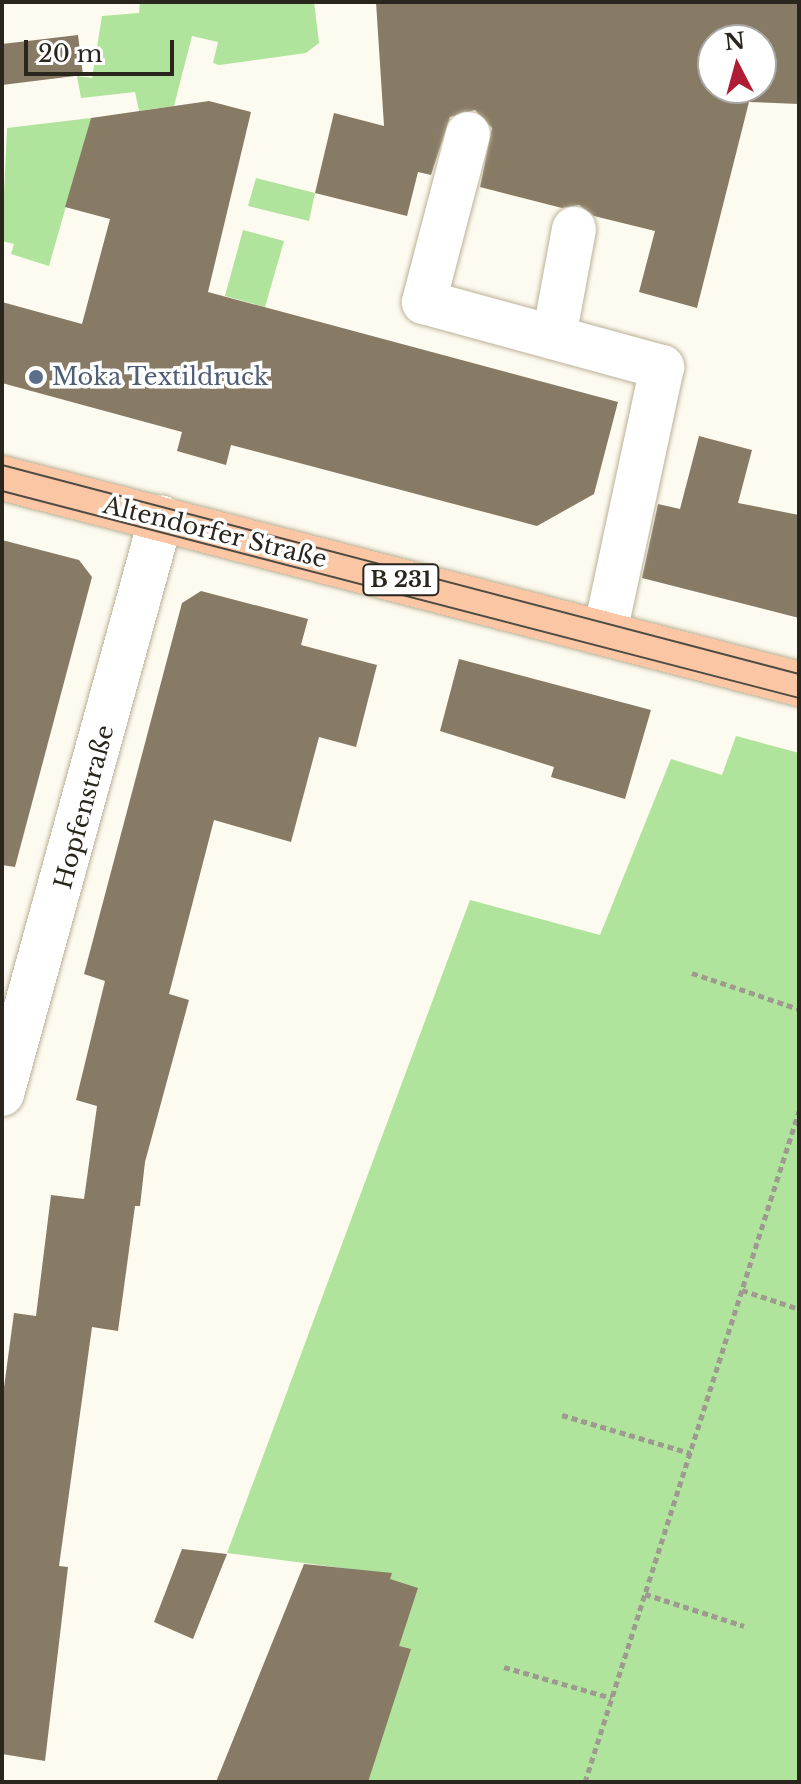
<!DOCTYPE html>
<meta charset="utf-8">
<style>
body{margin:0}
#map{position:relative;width:801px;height:1784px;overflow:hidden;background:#fdfaef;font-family:"Libre Baskerville",serif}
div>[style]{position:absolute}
.green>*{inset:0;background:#b0e39b}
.building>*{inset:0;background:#887b65}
.path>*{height:5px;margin-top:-2.5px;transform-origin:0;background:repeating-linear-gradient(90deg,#9e9a90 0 6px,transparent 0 10px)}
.roads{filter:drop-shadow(0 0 2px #bab198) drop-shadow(0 0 2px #bab198)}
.minor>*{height:44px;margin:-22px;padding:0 22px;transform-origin:22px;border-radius:22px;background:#fff}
.major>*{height:44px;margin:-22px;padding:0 22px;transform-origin:22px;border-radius:22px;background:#fbc6a4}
.tram>*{height:2px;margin:-1px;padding:0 1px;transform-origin:1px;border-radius:1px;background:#4f4b42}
.dots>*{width:22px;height:22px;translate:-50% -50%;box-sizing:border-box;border:4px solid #fff;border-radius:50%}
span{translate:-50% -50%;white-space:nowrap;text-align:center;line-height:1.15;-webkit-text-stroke:7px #fff;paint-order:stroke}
.shield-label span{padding:2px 6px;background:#fff;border:2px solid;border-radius:6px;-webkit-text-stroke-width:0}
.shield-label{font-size:22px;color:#2a261d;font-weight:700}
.service-label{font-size:24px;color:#4e5e75}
.left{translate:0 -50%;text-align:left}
.street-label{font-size:24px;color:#2a261d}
.frame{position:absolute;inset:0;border:4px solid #2a261d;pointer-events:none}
.north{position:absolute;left:697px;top:24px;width:80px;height:80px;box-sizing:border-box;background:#fff;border:2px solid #aaa8a5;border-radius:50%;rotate:354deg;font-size:22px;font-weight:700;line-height:32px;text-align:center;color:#2a261d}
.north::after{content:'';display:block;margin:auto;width:28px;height:36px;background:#b01c34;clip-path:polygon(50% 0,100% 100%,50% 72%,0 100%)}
.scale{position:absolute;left:24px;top:40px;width:150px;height:36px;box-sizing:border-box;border:4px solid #2a261d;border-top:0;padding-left:10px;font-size:24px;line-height:28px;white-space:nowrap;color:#2a261d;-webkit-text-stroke:6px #fff;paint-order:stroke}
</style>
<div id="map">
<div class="green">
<div style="clip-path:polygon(140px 2px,314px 2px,319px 43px,306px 53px,219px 65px,213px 63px,218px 42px,192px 36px,174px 106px,139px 111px,135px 92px,81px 98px,77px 76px,92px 78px,102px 16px,139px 13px)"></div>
<div style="clip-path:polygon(91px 118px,49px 266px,11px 254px,14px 244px,2px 241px,7px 128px)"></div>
<div style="clip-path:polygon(256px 178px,315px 193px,309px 221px,248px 206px)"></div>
<div style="clip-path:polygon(243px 230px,284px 241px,265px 307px,225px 296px)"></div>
<div style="clip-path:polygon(736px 736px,799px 753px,799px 1782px,274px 1782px,350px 1569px,227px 1553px,470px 900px,600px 935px,671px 759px,722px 775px)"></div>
</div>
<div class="building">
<div style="clip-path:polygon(evenodd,376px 2px,799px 2px,799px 104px,749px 102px,697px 308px,639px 292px,655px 231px,594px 216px,579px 205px,562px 208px,480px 187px,492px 128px,475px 110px,450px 117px,431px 175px,418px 172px,407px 216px,315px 193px,334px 113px,384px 126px,376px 2px,713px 40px,761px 40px,761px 88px,713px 88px,713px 40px)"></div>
<div style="clip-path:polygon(78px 35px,83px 75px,2px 85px,2px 44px)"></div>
<div style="clip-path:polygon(209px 101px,251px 112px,208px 292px,618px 402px,594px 494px,537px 526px,231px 445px,226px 465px,177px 451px,182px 432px,2px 383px,2px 302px,82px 324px,110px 219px,65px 207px,91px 118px)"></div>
<div style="clip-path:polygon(699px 436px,752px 450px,738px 503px,799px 515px,799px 618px,642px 578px,658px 504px,680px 509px)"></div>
<div style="clip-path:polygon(2px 540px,79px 560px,92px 577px,15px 867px,2px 865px)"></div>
<div style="clip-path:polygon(201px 591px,308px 619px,301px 645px,377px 665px,356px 747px,319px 737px,291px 842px,214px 820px,169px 994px,189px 1000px,145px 1162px,140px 1206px,135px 1206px,118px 1331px,92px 1327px,59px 1566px,68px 1567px,45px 1761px,2px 1754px,2px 1402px,14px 1313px,36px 1316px,51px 1195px,84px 1199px,97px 1106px,76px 1100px,105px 981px,84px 974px,182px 603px)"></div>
<div style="clip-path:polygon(459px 659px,651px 710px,625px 799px,551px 777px,554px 767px,440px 731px)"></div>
<div style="clip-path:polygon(182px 1549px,227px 1554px,193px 1639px,154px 1622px)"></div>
<div style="clip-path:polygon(304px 1564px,392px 1573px,390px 1579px,418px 1588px,399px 1646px,411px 1649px,368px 1782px,216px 1782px)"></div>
</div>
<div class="path">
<div style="left:692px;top:973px;width:113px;rotate:18.6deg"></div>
<div style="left:742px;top:1290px;width:60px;rotate:18.4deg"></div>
<div style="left:562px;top:1415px;width:134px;rotate:16.5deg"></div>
<div style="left:645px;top:1594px;width:104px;rotate:17.9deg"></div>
<div style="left:504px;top:1667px;width:112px;rotate:16deg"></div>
<div style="left:585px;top:1782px;width:704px;rotate:-72.31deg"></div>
</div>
<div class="roads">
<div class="minor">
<div style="left:468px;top:134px;width:174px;rotate:104.7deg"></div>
<div style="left:424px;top:302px;width:247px;rotate:15.3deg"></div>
<div style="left:662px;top:367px;width:272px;rotate:102.1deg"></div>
<div style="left:554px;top:337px;width:110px;rotate:-79.5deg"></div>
<div style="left:2px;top:1094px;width:598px;rotate:-74.57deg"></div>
</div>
<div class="major">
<div style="left:2px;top:478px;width:823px;rotate:14.49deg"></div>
</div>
</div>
<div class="tram">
<div style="left:2px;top:465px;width:824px;rotate:14.69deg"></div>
<div style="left:2px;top:491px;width:823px;rotate:14.56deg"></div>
</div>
<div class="dots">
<div style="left:36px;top:377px;background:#5c6f8a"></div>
</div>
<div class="shield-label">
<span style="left:401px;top:580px">B 231</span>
</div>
<div class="service-label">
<span class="left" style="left:52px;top:377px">Moka Textildruck</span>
</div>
<div class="street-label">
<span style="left:215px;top:532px;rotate:14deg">Altendorfer Straße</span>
<span style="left:84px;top:807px;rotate:-75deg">Hopfenstraße</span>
</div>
<div class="frame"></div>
<div class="north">N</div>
<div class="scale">20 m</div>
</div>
